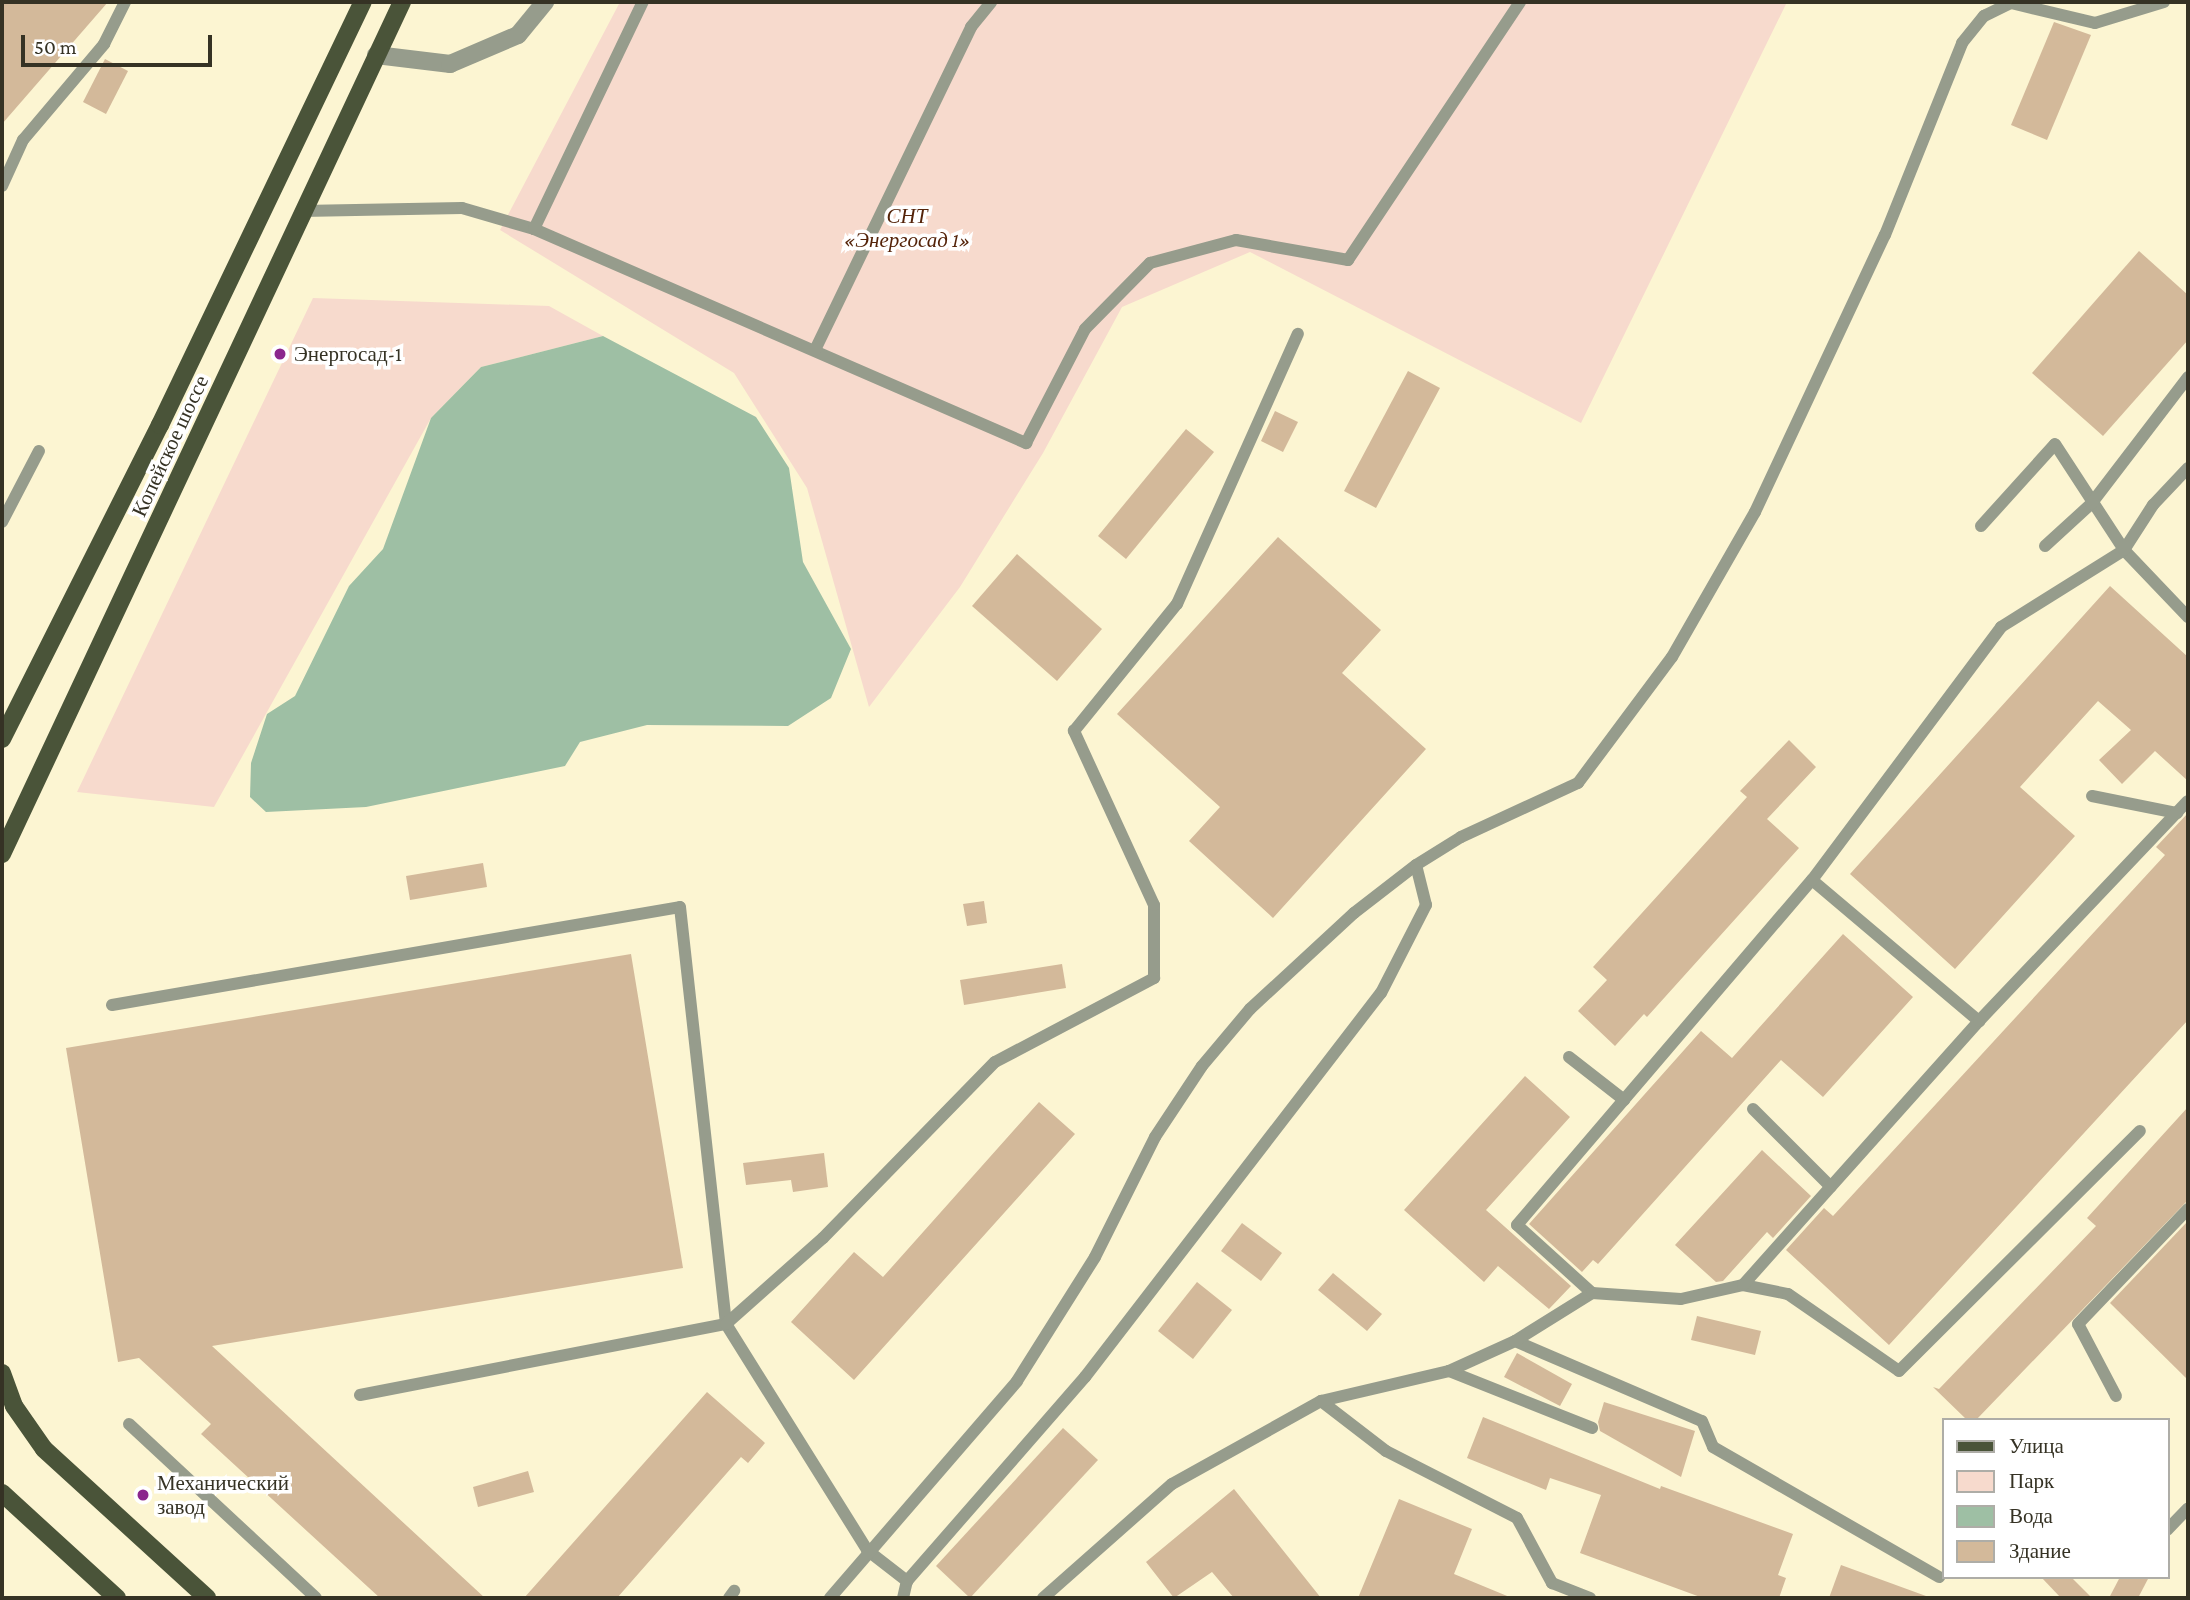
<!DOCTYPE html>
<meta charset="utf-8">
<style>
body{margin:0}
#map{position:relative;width:2190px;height:1600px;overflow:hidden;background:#fcf5d2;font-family:"Crimson Pro",serif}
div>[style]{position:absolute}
.green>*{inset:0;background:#f7dacd}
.water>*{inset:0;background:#9ebfa4}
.building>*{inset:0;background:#d3b99a}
.lane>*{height:12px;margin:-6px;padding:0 6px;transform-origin:6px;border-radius:6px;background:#969c8c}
.street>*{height:18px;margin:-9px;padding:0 9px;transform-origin:9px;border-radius:9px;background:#969c8c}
.primary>*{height:18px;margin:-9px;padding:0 9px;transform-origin:9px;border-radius:9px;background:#4a5439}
.dots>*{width:19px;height:19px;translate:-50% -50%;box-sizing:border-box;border:4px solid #fff;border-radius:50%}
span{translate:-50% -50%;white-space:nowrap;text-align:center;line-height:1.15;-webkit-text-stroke:7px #fff;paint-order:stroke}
.park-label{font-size:21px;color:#542309;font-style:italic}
.poi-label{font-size:21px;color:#353224}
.left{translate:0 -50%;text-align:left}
.street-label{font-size:21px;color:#353224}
.frame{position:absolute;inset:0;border:4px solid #353224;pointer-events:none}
.legend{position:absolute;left:1942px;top:1418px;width:228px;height:161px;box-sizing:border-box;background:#fff;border:2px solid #aeada7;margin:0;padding:9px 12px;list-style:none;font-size:21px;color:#353224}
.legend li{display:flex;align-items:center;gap:14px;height:35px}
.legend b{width:35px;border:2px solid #aeada7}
.scale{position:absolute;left:21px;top:35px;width:191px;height:32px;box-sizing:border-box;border:4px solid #353224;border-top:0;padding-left:9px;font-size:21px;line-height:24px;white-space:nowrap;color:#353224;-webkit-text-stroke:5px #fff;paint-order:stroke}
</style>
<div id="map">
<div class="green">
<div style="clip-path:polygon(620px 2px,1787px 2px,1581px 423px,1250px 252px,1122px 307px,1043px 453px,960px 587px,869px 707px,807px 488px,734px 373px,500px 230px)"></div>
<div style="clip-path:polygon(313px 298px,549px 306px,603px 336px,481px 367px,431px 418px,214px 807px,77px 792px)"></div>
</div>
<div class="water">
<div style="clip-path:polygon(603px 336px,756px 417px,789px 468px,803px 562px,851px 649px,831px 698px,788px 726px,647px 725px,580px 742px,565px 766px,366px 807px,266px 812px,250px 797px,251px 763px,267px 714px,295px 696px,349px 586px,383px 549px,431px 418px,481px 367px)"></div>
</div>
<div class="building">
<div style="clip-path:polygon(2px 2px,108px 2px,2px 124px)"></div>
<div style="clip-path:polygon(2054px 22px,2091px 35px,2047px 140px,2011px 125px)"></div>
<div style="clip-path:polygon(105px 59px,128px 71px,106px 114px,83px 102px)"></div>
<div style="clip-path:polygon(2139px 251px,2188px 295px,2188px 340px,2103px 436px,2032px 373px)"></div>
<div style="clip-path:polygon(1408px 371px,1440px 388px,1376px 508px,1344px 491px)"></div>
<div style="clip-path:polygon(1275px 411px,1298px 422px,1283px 452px,1261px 441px)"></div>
<div style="clip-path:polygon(1186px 429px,1214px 452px,1126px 559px,1098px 536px)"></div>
<div style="clip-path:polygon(1278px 537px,1381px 630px,1342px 673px,1426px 749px,1273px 918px,1189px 841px,1220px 807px,1117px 714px)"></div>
<div style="clip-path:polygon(1017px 554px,1102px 629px,1057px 681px,972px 606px)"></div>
<div style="clip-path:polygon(2110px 586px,2188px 657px,2188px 781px,2155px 751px,2122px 784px,2099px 760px,2131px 730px,2098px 701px,2020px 787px,2075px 836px,1955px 969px,1850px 874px)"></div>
<div style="clip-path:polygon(1789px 740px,1816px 767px,1767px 819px,1799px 848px,1647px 1017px,1644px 1014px,1615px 1046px,1578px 1011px,1607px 980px,1593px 967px,1747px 797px,1740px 791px)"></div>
<div style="clip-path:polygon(2188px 813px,2188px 1020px,1889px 1345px,1786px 1250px,1824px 1208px,1833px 1216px,2165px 855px,2156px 847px)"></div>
<div style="clip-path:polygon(483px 863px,487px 887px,410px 900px,406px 876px)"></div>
<div style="clip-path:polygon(984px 901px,987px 923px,967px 926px,963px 904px)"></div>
<div style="clip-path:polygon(1843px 934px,1913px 997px,1823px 1097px,1781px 1060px,1598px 1264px,1593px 1260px,1582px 1272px,1529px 1224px,1701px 1031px,1732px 1058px)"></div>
<div style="clip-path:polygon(631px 954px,683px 1268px,212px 1346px,485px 1598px,380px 1598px,201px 1434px,211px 1424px,139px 1358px,118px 1362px,66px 1048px)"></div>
<div style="clip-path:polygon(1062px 964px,1066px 988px,964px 1005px,960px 980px)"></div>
<div style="clip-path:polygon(1525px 1076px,1570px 1117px,1486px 1210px,1571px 1286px,1549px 1309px,1498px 1266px,1484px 1282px,1404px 1210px)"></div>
<div style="clip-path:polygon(1039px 1102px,1075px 1134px,854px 1380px,791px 1322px,854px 1252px,883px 1277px)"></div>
<div style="clip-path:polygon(2188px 1107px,2188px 1200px,1976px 1420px,1967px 1420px,1933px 1387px,1939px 1389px,2096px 1226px,2087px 1218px)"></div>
<div style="clip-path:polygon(1762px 1150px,1811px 1196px,1773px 1238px,1767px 1232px,1723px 1281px,1716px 1282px,1675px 1245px)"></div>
<div style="clip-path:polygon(824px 1153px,828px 1187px,793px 1192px,791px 1180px,746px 1185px,743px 1163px)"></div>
<div style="clip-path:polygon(2188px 1221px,2188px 1380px,2110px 1303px)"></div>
<div style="clip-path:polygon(1242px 1223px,1282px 1253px,1261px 1281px,1221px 1251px)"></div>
<div style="clip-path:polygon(1333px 1273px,1382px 1314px,1367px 1331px,1318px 1290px)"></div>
<div style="clip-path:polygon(1197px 1282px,1232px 1310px,1193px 1359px,1158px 1331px)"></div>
<div style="clip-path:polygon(1697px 1316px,1761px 1331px,1755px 1355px,1691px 1340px)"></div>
<div style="clip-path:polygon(1517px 1353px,1572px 1384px,1560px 1406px,1504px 1377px)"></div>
<div style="clip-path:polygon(707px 1392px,765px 1443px,748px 1463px,741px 1457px,617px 1598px,524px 1598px)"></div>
<div style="clip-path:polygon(1604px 1402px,1695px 1431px,1681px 1477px,1600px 1431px,1598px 1422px)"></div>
<div style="clip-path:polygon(1483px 1417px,1660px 1489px,1661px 1486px,1793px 1534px,1778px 1575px,1786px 1578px,1779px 1598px,1703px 1598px,1580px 1553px,1601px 1495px,1550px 1478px,1546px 1490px,1467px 1458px)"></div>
<div style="clip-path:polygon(1063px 1428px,1098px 1460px,970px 1598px,936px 1566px)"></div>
<div style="clip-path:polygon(528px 1471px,534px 1492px,478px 1507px,473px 1487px)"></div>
<div style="clip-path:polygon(1234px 1489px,1321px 1598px,1234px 1598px,1212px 1572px,1174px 1598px,1146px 1562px)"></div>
<div style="clip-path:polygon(1399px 1499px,1472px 1529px,1454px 1574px,1512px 1598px,1358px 1598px)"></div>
<div style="clip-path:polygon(1841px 1565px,1926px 1596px,1925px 1598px,1829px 1598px)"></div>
<div style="clip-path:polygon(2041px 1577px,2071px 1577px,2092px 1598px,2061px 1598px)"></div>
<div style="clip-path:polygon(2120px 1577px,2149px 1577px,2138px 1598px,2109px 1598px)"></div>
</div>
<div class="lane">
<div style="left:2px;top:186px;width:51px;rotate:-65.5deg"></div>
<div style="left:23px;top:140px;width:126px;rotate:-49.8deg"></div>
<div style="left:104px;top:44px;width:47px;rotate:-63.4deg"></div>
<div style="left:302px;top:211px;width:160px;rotate:-1.1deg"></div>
<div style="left:462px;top:208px;width:75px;rotate:16.3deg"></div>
<div style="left:534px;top:229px;width:537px;rotate:23.51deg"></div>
<div style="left:1026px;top:443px;width:128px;rotate:-62.6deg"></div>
<div style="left:1085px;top:329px;width:93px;rotate:-45.4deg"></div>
<div style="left:1150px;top:263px;width:89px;rotate:-15deg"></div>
<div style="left:1236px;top:240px;width:114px;rotate:10.1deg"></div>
<div style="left:1348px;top:260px;width:310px;rotate:-56.3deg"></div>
<div style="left:534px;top:229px;width:252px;rotate:-64.4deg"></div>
<div style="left:815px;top:350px;width:359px;rotate:-64.2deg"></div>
<div style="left:971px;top:27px;width:32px;rotate:-51deg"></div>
<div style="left:2px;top:522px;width:80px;rotate:-62.5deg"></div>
<div style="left:1981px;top:526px;width:110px;rotate:-47.9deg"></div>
<div style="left:2055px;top:444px;width:126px;rotate:56.9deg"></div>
<div style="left:2124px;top:550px;width:93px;rotate:46.3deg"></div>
<div style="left:2045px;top:546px;width:62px;rotate:-42.4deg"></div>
<div style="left:2091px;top:504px;width:160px;rotate:-52.6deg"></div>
<div style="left:2092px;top:796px;width:87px;rotate:11.3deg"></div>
<div style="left:1812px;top:880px;width:219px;rotate:40.2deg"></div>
<div style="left:112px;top:1005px;width:576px;rotate:-9.79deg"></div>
<div style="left:680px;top:907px;width:420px;rotate:83.7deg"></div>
<div style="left:726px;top:1324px;width:266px;rotate:58deg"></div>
<div style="left:867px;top:1550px;width:51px;rotate:37.8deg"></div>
<div style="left:1569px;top:1057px;width:70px;rotate:38deg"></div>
<div style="left:1753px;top:1109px;width:110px;rotate:45deg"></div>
<div style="left:1743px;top:1285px;width:46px;rotate:11.3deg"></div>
<div style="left:1788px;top:1294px;width:135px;rotate:34.7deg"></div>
<div style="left:1899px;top:1371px;width:340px;rotate:-44.9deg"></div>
<div style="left:1592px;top:1293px;width:101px;rotate:-137.8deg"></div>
<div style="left:1517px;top:1225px;width:454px;rotate:-49.5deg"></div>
<div style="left:1812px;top:880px;width:316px;rotate:-53.2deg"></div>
<div style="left:2001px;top:627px;width:145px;rotate:-32deg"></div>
<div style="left:2124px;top:550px;width:54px;rotate:-57.2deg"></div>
<div style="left:2153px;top:505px;width:51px;rotate:-46.6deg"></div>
<div style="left:1515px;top:1341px;width:203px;rotate:23.2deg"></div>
<div style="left:1702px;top:1421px;width:28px;rotate:67deg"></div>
<div style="left:1713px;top:1447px;width:261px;rotate:29.9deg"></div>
<div style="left:1449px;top:1371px;width:154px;rotate:21.7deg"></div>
<div style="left:360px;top:1395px;width:373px;rotate:-11deg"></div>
<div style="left:726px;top:1324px;width:130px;rotate:-41.6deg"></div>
<div style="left:823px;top:1238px;width:246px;rotate:-45.7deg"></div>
<div style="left:995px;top:1062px;width:180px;rotate:-27.8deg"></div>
<div style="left:1154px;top:978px;width:73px;rotate:-90deg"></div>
<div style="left:1154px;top:905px;width:192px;rotate:-114.7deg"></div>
<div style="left:1074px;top:731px;width:164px;rotate:-51deg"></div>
<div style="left:1177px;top:604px;width:296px;rotate:-65.9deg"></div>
<div style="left:2116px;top:1396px;width:81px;rotate:-117.8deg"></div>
<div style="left:2078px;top:1324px;width:159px;rotate:-46.3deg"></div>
<div style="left:1321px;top:1401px;width:82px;rotate:37.6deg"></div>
<div style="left:1386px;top:1451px;width:147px;rotate:27.1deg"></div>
<div style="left:1517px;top:1518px;width:74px;rotate:61.7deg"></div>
<div style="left:1552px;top:1583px;width:41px;rotate:21.5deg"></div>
<div style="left:129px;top:1424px;width:255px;rotate:42.9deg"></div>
<div style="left:2167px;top:1530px;width:30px;rotate:-46deg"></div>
<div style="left:729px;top:1598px;width:9px;rotate:-54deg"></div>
<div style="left:830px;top:1598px;width:286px;rotate:-49.2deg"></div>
<div style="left:1017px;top:1381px;width:146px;rotate:-57.8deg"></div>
<div style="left:1095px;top:1257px;width:134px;rotate:-63.4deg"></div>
<div style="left:1155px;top:1137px;width:85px;rotate:-56.5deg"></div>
<div style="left:1202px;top:1066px;width:75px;rotate:-49.9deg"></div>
<div style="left:1250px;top:1009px;width:142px;rotate:-42.7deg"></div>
<div style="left:1354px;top:913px;width:78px;rotate:-37.7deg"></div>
<div style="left:1416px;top:865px;width:53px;rotate:-31.9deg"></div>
<div style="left:1461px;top:837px;width:129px;rotate:-24.8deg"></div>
<div style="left:1578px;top:783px;width:157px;rotate:-53.3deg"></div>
<div style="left:1672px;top:657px;width:167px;rotate:-60.2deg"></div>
<div style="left:1755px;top:512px;width:306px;rotate:-64.9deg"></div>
<div style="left:1885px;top:235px;width:207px;rotate:-68.1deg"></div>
<div style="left:1962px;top:43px;width:35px;rotate:-51deg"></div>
<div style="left:1984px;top:16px;width:30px;rotate:-26deg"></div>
<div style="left:2011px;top:3px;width:86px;rotate:13.4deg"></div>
<div style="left:2095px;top:23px;width:72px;rotate:-16.9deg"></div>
<div style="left:903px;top:1598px;width:17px;rotate:-77deg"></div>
<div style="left:907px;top:1581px;width:271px;rotate:-48.9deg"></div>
<div style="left:1085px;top:1377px;width:485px;rotate:-52.4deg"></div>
<div style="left:1381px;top:993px;width:99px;rotate:-62.9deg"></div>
<div style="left:1426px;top:905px;width:41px;rotate:-104deg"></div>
<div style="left:1043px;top:1598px;width:172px;rotate:-41.5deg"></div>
<div style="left:1172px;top:1484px;width:171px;rotate:-29.1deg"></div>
<div style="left:1321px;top:1401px;width:131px;rotate:-13.2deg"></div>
<div style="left:1449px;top:1371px;width:72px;rotate:-24.4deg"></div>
<div style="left:1515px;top:1341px;width:91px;rotate:-31.9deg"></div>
<div style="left:1592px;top:1293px;width:89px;rotate:3.9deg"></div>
<div style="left:1681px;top:1299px;width:64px;rotate:-12.7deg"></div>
<div style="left:1743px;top:1285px;width:354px;rotate:-48.2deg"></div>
<div style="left:1979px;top:1021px;width:303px;rotate:-46.5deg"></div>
</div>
<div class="street">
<div style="left:376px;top:55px;width:75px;rotate:6.9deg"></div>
<div style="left:450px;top:64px;width:74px;rotate:-23.1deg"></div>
<div style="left:518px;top:35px;width:43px;rotate:-50.7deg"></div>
</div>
<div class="primary">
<div style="left:2px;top:739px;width:352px;rotate:-63.3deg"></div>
<div style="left:160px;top:425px;width:469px;rotate:-64.4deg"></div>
<div style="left:2px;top:854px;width:941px;rotate:-64.85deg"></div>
<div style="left:2px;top:1373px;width:35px;rotate:70deg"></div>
<div style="left:14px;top:1406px;width:52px;rotate:55.1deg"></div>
<div style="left:44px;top:1449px;width:221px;rotate:42.4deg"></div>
<div style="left:2px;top:1493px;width:156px;rotate:42.4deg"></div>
</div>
<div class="dots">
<div style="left:280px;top:354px;background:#8b268d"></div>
<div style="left:143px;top:1495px;background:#8b268d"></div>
</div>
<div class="park-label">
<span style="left:907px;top:228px">СНТ<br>«Энергосад 1»</span>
</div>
<div class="poi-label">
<span class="left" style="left:294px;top:354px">Энергосад-1</span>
<span class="left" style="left:157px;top:1495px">Механический<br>завод</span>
</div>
<div class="street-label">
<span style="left:170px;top:446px;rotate:-65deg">Копейское шоссе</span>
</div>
<div class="frame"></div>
<ul class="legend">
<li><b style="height:9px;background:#4a5439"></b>Улица</li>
<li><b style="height:19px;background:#f7dacd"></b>Парк</li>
<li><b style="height:19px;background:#9ebfa4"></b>Вода</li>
<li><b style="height:19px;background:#d3b99a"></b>Здание</li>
</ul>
<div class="scale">50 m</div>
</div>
